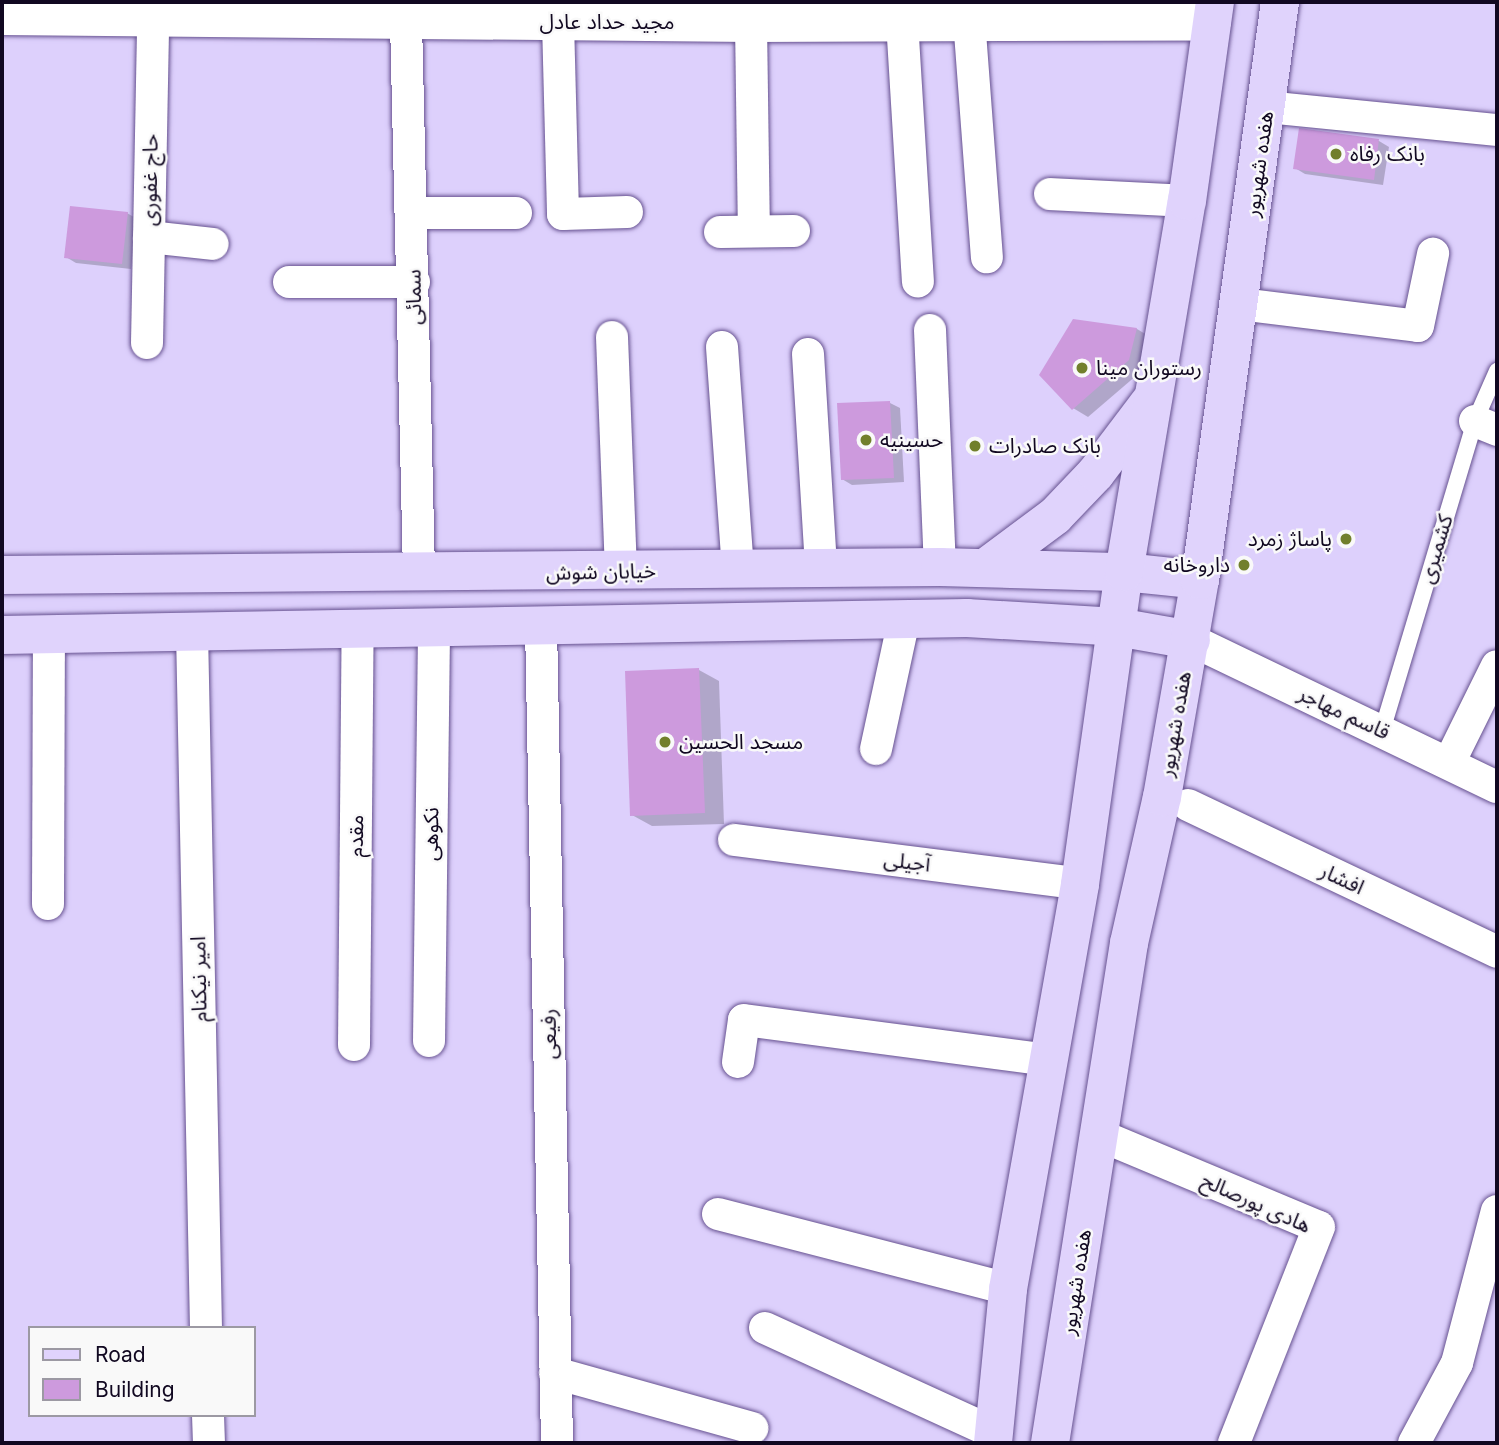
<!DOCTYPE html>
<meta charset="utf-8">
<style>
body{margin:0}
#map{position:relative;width:1499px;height:1445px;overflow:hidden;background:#ddd0fc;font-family:Inter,"Noto Sans Arabic",sans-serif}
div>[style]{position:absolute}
.shadow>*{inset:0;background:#0003}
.building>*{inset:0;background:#cd9add}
.roads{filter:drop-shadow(0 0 2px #665190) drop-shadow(0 0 2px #665190)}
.service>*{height:16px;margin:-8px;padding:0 8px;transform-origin:8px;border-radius:8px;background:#fff}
.minor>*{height:32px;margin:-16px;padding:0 16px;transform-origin:16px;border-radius:16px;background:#fff}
.tertiary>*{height:38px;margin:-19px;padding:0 19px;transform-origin:19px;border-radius:19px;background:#fff}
.primary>*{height:38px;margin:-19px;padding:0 19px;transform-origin:19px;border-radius:19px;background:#e0d3fc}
.dots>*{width:19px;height:19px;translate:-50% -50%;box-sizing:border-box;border:4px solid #f9f9f9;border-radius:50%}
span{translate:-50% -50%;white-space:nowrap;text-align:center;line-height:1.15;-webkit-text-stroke:5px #f9f9f9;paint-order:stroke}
.street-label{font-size:21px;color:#110821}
.poi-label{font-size:21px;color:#110821}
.left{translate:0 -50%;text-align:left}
.right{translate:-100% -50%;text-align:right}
.frame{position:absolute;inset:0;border:4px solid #110821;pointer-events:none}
.legend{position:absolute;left:28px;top:1326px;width:228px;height:91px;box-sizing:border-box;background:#f9f9f9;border:2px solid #9c99a3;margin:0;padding:9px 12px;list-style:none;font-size:21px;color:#110821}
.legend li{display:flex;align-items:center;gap:14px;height:35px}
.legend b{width:35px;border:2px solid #9c99a3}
</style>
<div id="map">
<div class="shadow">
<div style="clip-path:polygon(1300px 130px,1379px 141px,1389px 147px,1383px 185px,1305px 174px,1295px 168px)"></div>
<div style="clip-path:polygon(127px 213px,137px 219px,131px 269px,76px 263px,66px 257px)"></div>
<div style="clip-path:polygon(1074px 321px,1137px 329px,1152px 338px,1144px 369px,1088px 417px,1073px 408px)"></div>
<div style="clip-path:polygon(890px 403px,900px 408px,904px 482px,852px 485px,842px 479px)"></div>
<div style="clip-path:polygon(699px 670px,719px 681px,724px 824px,652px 826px,632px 815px)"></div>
</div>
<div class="building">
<div style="clip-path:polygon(1299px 128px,1379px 139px,1374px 180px,1293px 169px)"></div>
<div style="clip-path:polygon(70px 206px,128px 212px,122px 264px,64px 258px)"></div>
<div style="clip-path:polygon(1073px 319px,1137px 328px,1129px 360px,1072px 410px,1039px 375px)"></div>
<div style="clip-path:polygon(890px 401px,894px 478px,841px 480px,837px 403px)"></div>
<div style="clip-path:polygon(699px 668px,705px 813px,630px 816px,625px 671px)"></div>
</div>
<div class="roads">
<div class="service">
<div style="left:1382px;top:731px;width:324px;rotate:-73.3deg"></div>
<div style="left:1475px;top:421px;width:55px;rotate:-66.3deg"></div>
</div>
<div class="minor">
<div style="left:969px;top:19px;width:239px;rotate:85.7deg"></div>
<div style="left:406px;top:21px;width:553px;rotate:88.65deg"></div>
<div style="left:902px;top:21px;width:261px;rotate:86.5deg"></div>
<div style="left:558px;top:22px;width:192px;rotate:88.5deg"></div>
<div style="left:563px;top:214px;width:64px;rotate:-1.8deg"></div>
<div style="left:751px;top:23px;width:208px;rotate:89.2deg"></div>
<div style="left:1266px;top:107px;width:232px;rotate:5.7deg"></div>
<div style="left:1050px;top:194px;width:137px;rotate:2.9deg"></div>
<div style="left:411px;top:213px;width:105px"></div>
<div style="left:720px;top:232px;width:74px;rotate:-0.8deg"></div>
<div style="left:149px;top:237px;width:64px;rotate:6.2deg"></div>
<div style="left:289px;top:282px;width:125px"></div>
<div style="left:1240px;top:304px;width:179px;rotate:7deg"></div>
<div style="left:1418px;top:326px;width:74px;rotate:-78.2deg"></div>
<div style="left:930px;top:330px;width:237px;rotate:87.6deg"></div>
<div style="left:612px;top:337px;width:235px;rotate:87.8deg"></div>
<div style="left:147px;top:343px;width:326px;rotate:-88.9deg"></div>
<div style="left:722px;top:347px;width:224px;rotate:85.9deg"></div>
<div style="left:808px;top:354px;width:215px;rotate:86.5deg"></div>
<div style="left:1475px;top:421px;width:24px;rotate:22deg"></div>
<div style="left:541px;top:625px;width:818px;rotate:88.88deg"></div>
<div style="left:192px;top:631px;width:697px;rotate:88.85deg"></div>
<div style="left:1191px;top:640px;width:339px;rotate:25.7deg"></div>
<div style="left:876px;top:749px;width:133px;rotate:-77.8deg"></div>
<div style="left:1449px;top:763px;width:108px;rotate:-63.7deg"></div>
<div style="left:1188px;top:805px;width:342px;rotate:25.4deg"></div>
<div style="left:734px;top:840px;width:349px;rotate:7.2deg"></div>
<div style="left:48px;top:904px;width:269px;rotate:-89.8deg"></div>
<div style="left:429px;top:1041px;width:414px;rotate:-89.3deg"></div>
<div style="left:354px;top:1045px;width:417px;rotate:-89.5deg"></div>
<div style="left:738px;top:1062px;width:42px;rotate:-81.9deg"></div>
<div style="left:744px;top:1020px;width:308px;rotate:7.5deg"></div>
<div style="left:1099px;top:1135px;width:238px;rotate:22.7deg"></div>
<div style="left:1319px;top:1227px;width:232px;rotate:111.5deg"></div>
<div style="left:718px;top:1214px;width:300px;rotate:14.5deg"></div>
<div style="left:765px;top:1328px;width:252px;rotate:24.6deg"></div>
<div style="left:555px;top:1373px;width:205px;rotate:15.6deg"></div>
<div style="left:208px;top:1415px;width:28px;rotate:88deg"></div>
<div style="left:1414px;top:1443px;width:91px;rotate:-61.7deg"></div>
<div style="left:1457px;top:1363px;width:157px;rotate:-75.3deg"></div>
</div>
<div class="tertiary">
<div style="left:2px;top:16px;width:749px;rotate:0.54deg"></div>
<div style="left:751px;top:23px;width:461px;rotate:-0.2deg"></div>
</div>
<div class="primary">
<div style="left:985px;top:568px;width:87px;rotate:-36.6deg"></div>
<div style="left:1055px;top:516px;width:59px;rotate:-46.4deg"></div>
<div style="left:1096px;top:473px;width:88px;rotate:-52.9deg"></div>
<div style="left:2px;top:575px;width:938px;rotate:-0.49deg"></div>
<div style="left:940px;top:567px;width:184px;rotate:1.6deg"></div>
<div style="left:1124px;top:572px;width:76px;rotate:6deg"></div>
<div style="left:2px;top:635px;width:965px;rotate:-1.01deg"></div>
<div style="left:967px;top:618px;width:150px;rotate:3.4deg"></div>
<div style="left:1117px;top:627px;width:75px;rotate:10deg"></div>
<div style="left:993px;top:1443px;width:155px;rotate:-84.4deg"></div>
<div style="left:1008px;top:1289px;width:411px;rotate:-79.9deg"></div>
<div style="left:1080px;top:884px;width:315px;rotate:-82deg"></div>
<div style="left:1124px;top:572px;width:376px;rotate:-80.4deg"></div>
<div style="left:1187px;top:201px;width:201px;rotate:-82deg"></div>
<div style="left:1050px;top:1443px;width:506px;rotate:-81.02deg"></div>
<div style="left:1129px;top:943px;width:150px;rotate:-77.3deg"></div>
<div style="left:1162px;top:797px;width:220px;rotate:-80.1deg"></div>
<div style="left:1200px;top:580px;width:584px;rotate:-82.12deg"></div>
</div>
</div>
<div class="dots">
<div style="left:1336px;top:154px;background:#717f2c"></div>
<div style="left:1082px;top:368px;background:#717f2c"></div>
<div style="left:866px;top:440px;background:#717f2c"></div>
<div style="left:975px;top:446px;background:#717f2c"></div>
<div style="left:1346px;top:539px;background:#717f2c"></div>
<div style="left:1244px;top:565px;background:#717f2c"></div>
<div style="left:665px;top:742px;background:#717f2c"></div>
</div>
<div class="street-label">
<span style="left:607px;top:22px">مجید حداد عادل</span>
<span style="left:1259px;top:164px;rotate:-82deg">هفده شهریور</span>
<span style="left:150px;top:180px;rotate:-89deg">حاج غفوری</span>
<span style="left:414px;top:297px;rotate:-91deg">سمائی</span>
<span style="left:1436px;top:549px;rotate:-73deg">کشمیری</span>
<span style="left:601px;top:572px;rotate:-1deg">خیابان شوش</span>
<span style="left:1344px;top:713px;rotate:25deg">قاسم مهاجر</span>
<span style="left:1175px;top:724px;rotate:-80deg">هفده شهریور</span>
<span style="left:431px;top:834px;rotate:-89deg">نکوهی</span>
<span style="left:356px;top:836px;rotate:-89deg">مقدم</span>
<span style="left:907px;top:862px;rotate:7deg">آجیلی</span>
<span style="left:1342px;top:879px;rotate:25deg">افشار</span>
<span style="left:199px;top:979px;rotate:-91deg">امیر نیکنام</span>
<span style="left:549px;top:1034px;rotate:-91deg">رفیعی</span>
<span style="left:1256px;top:1203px;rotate:24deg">هادی پورصالح</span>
<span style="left:1076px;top:1282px;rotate:-81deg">هفده شهریور</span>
</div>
<div class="poi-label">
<span class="left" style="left:1350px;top:154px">بانک رفاه</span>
<span class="left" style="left:1096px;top:368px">رستوران مینا</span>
<span class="left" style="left:880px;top:440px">حسینیه</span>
<span class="left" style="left:989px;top:446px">بانک صادرات</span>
<span class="right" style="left:1332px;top:539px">پاساژ زمرد</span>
<span class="right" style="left:1230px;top:565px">داروخانه</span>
<span class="left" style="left:679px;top:742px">مسجد الحسین</span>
</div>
<div class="frame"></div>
<ul class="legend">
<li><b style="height:9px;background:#e0d3fc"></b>Road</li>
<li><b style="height:19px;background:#cd9add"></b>Building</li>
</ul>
</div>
